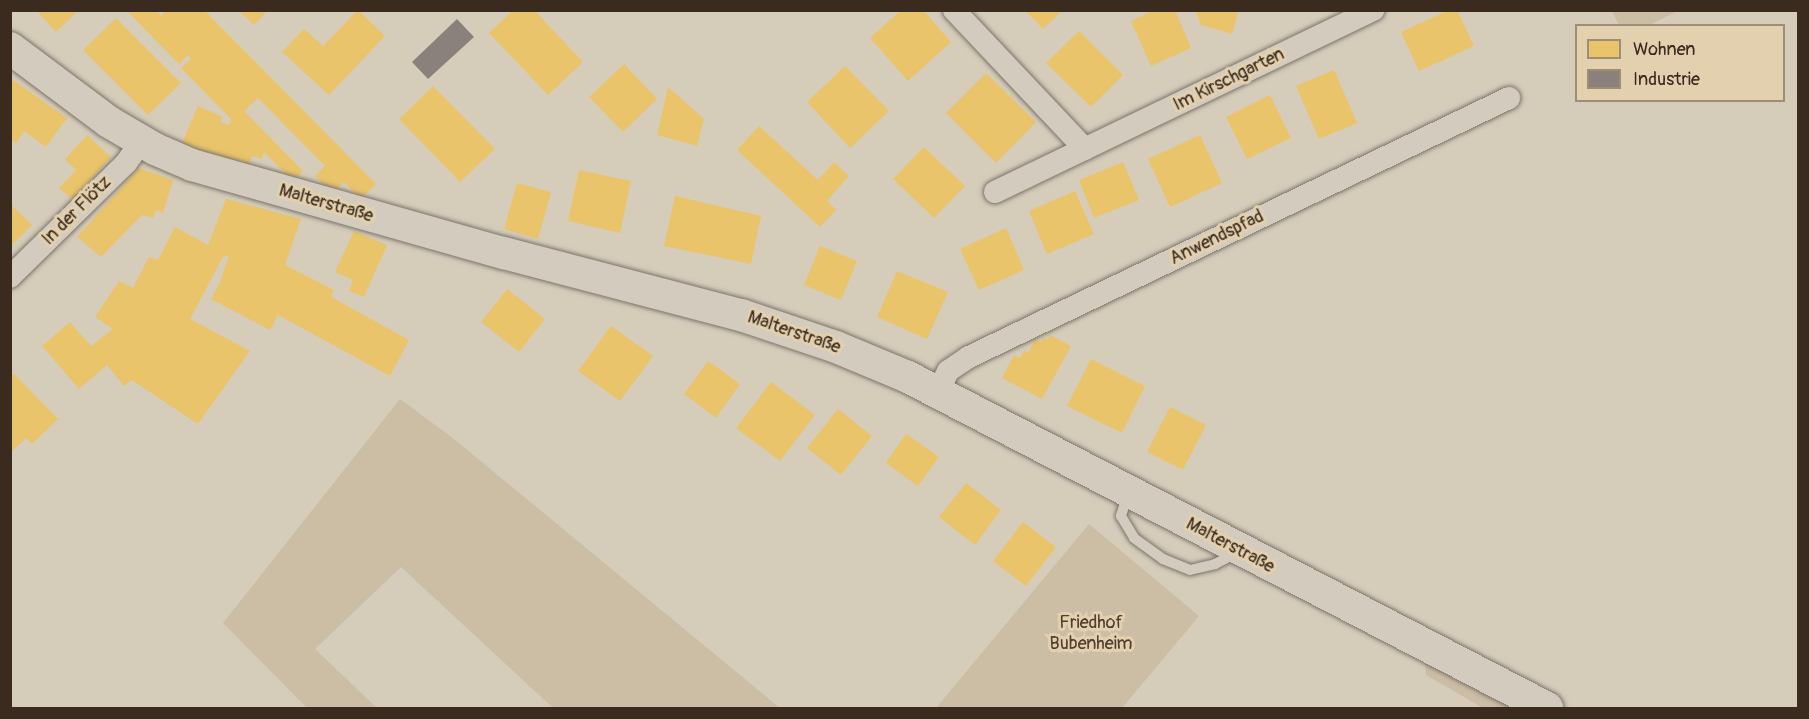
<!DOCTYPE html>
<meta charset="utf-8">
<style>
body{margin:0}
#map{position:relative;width:1809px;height:719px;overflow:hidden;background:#d6ccba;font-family:Pangolin,sans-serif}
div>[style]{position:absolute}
.green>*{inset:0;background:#ccbea5}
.homes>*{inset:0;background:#e9c46a}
.industry>*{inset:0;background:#8a817c}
.roads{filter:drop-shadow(0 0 2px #7c7469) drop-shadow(0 0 2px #7c7469)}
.lane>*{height:10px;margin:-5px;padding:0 5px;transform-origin:5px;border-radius:5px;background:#d2cbbe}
.street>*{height:22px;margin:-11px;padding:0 11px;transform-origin:11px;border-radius:11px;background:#d2cbbe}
.secondary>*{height:32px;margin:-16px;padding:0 16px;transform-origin:16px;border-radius:16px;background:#d2cbbe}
span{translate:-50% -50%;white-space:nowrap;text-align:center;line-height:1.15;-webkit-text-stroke:6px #e2d0ae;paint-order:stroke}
.street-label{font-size:18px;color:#3b2a1e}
.park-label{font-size:18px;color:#503e30}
.frame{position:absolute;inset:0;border:12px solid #3b2a1e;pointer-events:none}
.legend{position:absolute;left:1575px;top:24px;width:210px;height:78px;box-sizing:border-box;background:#e2d0ae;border:2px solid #9f8e74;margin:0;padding:8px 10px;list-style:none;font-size:18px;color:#3b2a1e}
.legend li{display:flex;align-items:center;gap:12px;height:30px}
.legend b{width:30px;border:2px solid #9f8e74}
</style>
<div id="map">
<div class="green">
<div style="clip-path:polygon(1612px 11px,1678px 11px,1647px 26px,1619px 25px)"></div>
<div style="clip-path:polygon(400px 399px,454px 439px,780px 708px,553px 708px,401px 567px,315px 649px,377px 708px,307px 708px,223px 623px)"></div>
<div style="clip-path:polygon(1089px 524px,1199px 616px,1122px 708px,936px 708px)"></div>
<div style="clip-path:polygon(1425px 661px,1517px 708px,1483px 708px,1426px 675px)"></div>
</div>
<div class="homes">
<div style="clip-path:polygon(36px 10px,79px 10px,56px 32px)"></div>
<div style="clip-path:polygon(126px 10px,156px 10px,161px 16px,167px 10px,204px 10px,376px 184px,361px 199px,344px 182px,332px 193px,315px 176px,325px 166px,258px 98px,244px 111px,303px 171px,293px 181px,264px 152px,262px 159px,252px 156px,247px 169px,182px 143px,198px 106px,223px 117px,220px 122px,229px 125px,231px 119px,181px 68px,191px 59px,188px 55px,179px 64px)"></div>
<div style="clip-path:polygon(238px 10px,268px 10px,254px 25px)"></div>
<div style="clip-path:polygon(358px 10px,385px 36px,329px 95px,282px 52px,304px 29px,323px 46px)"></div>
<div style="clip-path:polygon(513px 10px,534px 10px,583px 62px,548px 95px,489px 33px)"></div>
<div style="clip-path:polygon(901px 10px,923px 10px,951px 42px,908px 81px,870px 38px)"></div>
<div style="clip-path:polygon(1025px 10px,1063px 10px,1043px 29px)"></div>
<div style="clip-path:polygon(1154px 10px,1175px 10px,1191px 48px,1151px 66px,1131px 21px)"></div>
<div style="clip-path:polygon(1195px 10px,1239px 10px,1232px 34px,1201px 25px)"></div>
<div style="clip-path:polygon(1449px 10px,1457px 10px,1474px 46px,1419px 71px,1401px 32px)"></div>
<div style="clip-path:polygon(116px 18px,181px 83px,148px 115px,83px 50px)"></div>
<div style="clip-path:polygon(1079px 31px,1123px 75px,1091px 107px,1046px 63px)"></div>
<div style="clip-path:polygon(624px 64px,657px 99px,623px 132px,589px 97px)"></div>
<div style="clip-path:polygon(845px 66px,889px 111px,850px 148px,807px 102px)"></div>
<div style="clip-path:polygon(1334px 70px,1357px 123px,1319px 139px,1296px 86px)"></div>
<div style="clip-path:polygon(986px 73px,1036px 122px,996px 163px,946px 113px)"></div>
<div style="clip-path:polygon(10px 78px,67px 118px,46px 147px,24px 131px,16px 143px,10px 139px)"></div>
<div style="clip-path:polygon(433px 86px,495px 149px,460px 182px,399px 119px)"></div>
<div style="clip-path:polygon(668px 87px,704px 119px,697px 146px,657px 135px)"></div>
<div style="clip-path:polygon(1270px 95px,1291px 138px,1247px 159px,1226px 117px)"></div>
<div style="clip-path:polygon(759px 126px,818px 180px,834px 162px,849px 176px,827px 201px,836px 210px,820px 227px,737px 150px)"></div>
<div style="clip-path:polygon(87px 135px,111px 157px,73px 200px,59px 188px,76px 170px,65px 159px)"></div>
<div style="clip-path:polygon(1200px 135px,1222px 183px,1170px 207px,1148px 159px)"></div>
<div style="clip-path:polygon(924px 147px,965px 186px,934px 218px,893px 179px)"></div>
<div style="clip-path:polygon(1123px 162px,1139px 200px,1094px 218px,1079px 180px)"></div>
<div style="clip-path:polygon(139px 168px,173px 180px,163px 213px,156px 210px,153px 218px,142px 215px,101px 257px,77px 237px)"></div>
<div style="clip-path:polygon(579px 170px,631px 181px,620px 233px,568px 221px)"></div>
<div style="clip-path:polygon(517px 183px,551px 192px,538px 239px,504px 229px)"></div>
<div style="clip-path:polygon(1075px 191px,1094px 234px,1047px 254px,1029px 211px)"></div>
<div style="clip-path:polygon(675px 196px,761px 216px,751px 264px,664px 246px)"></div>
<div style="clip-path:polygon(226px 199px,301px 219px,285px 265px,334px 290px,331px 297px,409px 340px,390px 376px,278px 315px,270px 330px,211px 299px,220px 282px,229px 255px,223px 257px,190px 319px,250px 351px,198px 424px,132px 380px,124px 386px,107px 365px,79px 389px,42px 346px,70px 322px,91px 346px,113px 329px,95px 317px,119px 281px,133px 288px,149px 257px,158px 260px,175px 227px,208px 245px)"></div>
<div style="clip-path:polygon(10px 204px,32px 225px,10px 247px)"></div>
<div style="clip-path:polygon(1006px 228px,1024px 270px,979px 290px,960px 249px)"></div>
<div style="clip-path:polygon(354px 231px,387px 245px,364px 297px,349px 291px,353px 280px,335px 272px)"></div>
<div style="clip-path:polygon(820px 246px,857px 261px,841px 300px,804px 285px)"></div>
<div style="clip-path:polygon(897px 271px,948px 292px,927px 339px,877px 317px)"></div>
<div style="clip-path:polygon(507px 289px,545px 319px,519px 352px,481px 322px)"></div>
<div style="clip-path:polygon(611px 326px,653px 356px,620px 401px,578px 371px)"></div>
<div style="clip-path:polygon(1050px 335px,1071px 346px,1042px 399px,1002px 378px,1014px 355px,1020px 358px,1024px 351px,1028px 353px,1035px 339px,1041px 342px,1043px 338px,1048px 340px)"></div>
<div style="clip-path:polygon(1091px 359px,1145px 386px,1122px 433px,1067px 406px)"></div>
<div style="clip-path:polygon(708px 361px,740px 384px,716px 418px,684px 394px)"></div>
<div style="clip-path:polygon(14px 374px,58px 419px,32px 444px,26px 438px,10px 453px,10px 377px)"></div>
<div style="clip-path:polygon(771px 382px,815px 415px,780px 461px,736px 428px)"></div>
<div style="clip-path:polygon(1170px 407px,1206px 425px,1183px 470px,1147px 452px)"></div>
<div style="clip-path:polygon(838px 409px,872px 436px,841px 475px,807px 448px)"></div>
<div style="clip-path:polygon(906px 434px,939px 457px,918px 486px,886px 463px)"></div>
<div style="clip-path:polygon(966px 483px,1001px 510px,975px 545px,939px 517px)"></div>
<div style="clip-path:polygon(1023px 522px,1056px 547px,1026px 586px,993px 561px)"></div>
</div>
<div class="industry">
<div style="clip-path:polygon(457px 19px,474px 37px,428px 79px,412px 62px)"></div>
</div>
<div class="roads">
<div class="lane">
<div style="left:1128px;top:494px;width:23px;rotate:108deg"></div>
<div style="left:1121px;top:516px;width:26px;rotate:59deg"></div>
<div style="left:1134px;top:538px;width:36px;rotate:36deg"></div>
<div style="left:1163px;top:559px;width:29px;rotate:22deg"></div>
<div style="left:1190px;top:570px;width:26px;rotate:-13deg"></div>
<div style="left:1215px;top:564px;width:25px;rotate:-27deg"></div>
</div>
<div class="street">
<div style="left:954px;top:10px;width:191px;rotate:46.7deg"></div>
<div style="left:995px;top:192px;width:420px;rotate:-25.7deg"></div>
<div style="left:10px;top:277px;width:163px;rotate:-44.5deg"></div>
<div style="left:126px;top:163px;width:26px;rotate:-54deg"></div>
<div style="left:938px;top:391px;width:22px;rotate:-63deg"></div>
<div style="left:948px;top:371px;width:25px;rotate:-34deg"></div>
<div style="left:969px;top:357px;width:599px;rotate:-25.62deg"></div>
</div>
<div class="secondary">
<div style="left:10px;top:48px;width:124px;rotate:36.8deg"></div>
<div style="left:109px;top:122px;width:53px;rotate:30.4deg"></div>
<div style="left:155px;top:149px;width:40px;rotate:23.4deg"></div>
<div style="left:192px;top:165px;width:324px;rotate:15.8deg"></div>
<div style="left:504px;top:253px;width:245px;rotate:14.7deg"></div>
<div style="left:741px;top:315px;width:100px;rotate:18.6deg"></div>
<div style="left:836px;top:347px;width:78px;rotate:22.6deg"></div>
<div style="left:908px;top:377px;width:720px;rotate:27.38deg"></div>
</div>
</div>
<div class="street-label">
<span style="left:1229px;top:80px;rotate:-26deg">Im Kirschgarten</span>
<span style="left:326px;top:204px;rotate:16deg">Malterstraße</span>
<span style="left:77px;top:211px;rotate:-45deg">In der Flötz</span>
<span style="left:1217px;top:238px;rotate:-26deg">Anwendspfad</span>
<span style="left:794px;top:333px;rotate:19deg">Malterstraße</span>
<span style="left:1230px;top:546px;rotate:28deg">Malterstraße</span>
</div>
<div class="park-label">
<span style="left:1091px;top:634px">Friedhof<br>Bubenheim</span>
</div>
<div class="frame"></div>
<ul class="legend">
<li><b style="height:16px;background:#e9c46a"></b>Wohnen</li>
<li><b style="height:16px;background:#8a817c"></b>Industrie</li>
</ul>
</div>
